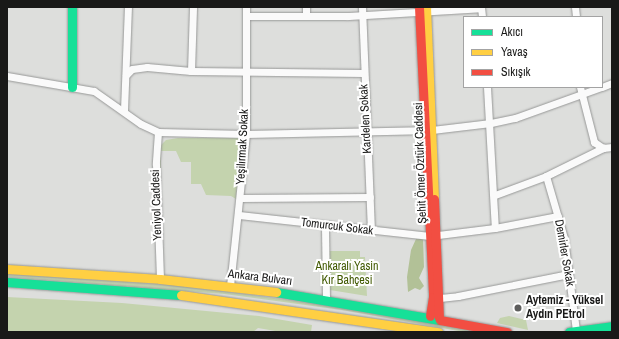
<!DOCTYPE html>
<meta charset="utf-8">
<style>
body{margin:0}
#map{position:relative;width:619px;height:339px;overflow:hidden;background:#dddedc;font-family:"Archivo Narrow",sans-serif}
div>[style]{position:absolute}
.green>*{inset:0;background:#c4d3ae}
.forest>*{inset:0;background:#b2c197}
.roads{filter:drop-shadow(0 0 1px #979897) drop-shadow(0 0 1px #979897)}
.street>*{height:7px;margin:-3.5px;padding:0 3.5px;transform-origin:3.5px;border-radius:3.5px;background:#fafafa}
.fast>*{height:9px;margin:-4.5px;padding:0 4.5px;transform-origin:4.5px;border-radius:4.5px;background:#16e098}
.slow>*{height:9px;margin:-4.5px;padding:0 4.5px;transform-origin:4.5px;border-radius:4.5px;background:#ffcf43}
.jam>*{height:9px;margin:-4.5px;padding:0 4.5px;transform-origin:4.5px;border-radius:4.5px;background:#f24e42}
.dots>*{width:11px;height:11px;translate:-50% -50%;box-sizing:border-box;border:2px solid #fff;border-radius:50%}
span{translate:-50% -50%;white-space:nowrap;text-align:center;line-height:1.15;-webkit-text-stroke:4px #fff;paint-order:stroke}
.street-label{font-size:12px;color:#191918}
.park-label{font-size:12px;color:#405900}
.poi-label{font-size:12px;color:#191918;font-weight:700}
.left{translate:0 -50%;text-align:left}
.frame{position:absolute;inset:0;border:8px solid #191918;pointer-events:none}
.legend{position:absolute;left:463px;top:16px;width:140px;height:72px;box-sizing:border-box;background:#fff;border:1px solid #a3a3a3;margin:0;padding:5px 7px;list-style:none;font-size:12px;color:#191918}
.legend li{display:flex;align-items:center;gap:8px;height:20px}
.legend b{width:20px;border:1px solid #a3a3a3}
</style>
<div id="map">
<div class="green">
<div style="clip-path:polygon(178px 138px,241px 138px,236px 199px,231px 196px,206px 195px,201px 184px,191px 184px,191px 162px,181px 162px,176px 151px,161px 151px,161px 185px,158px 185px,160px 146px,166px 140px)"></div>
<div style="clip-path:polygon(328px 251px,360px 251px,360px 257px,365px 257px,367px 296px,330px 290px)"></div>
<div style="clip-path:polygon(7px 274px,171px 285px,245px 294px,366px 311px,482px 332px,464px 332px,342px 310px,224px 294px,7px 277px)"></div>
<div style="clip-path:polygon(7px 297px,122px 303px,259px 316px,312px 325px,311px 332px,281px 332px,258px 328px,253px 332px,7px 332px)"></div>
<div style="clip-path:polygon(509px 316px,526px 320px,528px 330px,497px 323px,500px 318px)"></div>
</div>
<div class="forest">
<div style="clip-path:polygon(423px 238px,424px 267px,419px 278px,424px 286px,420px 290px,415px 288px,408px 292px,407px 277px,411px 250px,416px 239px)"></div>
</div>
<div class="roads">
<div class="street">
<div style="left:306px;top:7px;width:9px;rotate:90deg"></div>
<div style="left:362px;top:7px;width:224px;rotate:87.7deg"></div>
<div style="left:481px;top:7px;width:10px;rotate:84deg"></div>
<div style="left:575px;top:7px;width:10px;rotate:84deg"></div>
<div style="left:246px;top:16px;width:102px"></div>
<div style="left:348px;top:16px;width:133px;rotate:-3.4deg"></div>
<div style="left:191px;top:71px;width:64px;rotate:-88.2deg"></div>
<div style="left:126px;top:75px;width:8px;rotate:-45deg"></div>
<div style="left:132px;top:69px;width:15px;rotate:-8deg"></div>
<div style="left:147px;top:67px;width:44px;rotate:5.2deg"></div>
<div style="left:191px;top:71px;width:173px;rotate:0.7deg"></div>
<div style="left:7px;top:76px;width:88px;rotate:9.8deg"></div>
<div style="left:94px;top:91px;width:57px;rotate:35.1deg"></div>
<div style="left:141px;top:124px;width:19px;rotate:25deg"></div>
<div style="left:158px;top:132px;width:88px;rotate:1.3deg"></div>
<div style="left:246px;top:134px;width:186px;rotate:-1.2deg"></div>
<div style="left:432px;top:130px;width:59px;rotate:-6.8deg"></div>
<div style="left:491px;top:123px;width:25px;rotate:-12deg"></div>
<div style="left:515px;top:118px;width:91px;rotate:-19.8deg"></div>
<div style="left:487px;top:87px;width:141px;rotate:86.8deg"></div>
<div style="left:580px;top:87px;width:57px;rotate:75.7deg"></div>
<div style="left:594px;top:142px;width:11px;rotate:34deg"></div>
<div style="left:603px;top:148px;width:9px;rotate:-6deg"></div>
<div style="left:602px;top:87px;width:11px;rotate:-22deg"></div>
<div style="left:124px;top:110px;width:103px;rotate:-87.8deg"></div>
<div style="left:158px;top:132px;width:32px;rotate:94deg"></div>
<div style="left:156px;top:164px;width:115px;rotate:88deg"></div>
<div style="left:546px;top:176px;width:65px;rotate:73.8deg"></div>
<div style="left:564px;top:238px;width:93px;rotate:82.6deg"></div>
<div style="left:495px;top:195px;width:54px;rotate:-20.4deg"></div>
<div style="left:546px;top:176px;width:64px;rotate:-26.2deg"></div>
<div style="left:240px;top:198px;width:130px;rotate:-0.4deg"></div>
<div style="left:239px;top:215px;width:192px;rotate:6.3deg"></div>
<div style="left:430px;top:236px;width:65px;rotate:-7deg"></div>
<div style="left:495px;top:228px;width:64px;rotate:-10.8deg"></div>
<div style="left:325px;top:226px;width:73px;rotate:89.2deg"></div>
<div style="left:230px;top:286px;width:153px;rotate:-84deg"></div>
<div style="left:246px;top:134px;width:127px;rotate:-90deg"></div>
<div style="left:440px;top:298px;width:18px;rotate:-6deg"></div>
<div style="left:458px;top:296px;width:113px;rotate:-11.2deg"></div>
</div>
<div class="fast">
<div style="left:72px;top:7px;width:80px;rotate:90deg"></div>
<div style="left:7px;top:282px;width:174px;rotate:4.3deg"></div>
<div style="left:276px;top:292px;width:166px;rotate:9.7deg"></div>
<div style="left:569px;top:332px;width:43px;rotate:-7.9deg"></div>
</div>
<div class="slow">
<div style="left:426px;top:7px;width:192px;rotate:87.6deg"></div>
<div style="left:7px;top:269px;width:153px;rotate:3.7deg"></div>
<div style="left:160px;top:279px;width:117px;rotate:6.4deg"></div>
<div style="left:181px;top:295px;width:260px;rotate:8.2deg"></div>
</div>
<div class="jam">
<div style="left:419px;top:7px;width:290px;rotate:87.2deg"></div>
<div style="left:433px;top:297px;width:19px;rotate:99deg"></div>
<div style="left:434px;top:199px;width:119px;rotate:87.6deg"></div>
<div style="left:440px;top:320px;width:68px;rotate:10.2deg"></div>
</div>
</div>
<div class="dots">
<div style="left:518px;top:308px;background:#5e5e5d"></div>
</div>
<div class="street-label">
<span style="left:366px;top:119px;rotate:-93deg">Kardelen Sokak</span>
<span style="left:243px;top:147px;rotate:-87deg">Yeşilırmak Sokak</span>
<span style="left:421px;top:163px;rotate:-92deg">Şehit Ömer Öztürk Caddesi</span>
<span style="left:157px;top:205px;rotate:-92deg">Yeniyol Caddesi</span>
<span style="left:337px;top:227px;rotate:7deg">Tomurcuk Sokak</span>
<span style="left:564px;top:253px;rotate:80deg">Demirler Sokak</span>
<span style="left:260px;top:278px;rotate:7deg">Ankara Bulvarı</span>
</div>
<div class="park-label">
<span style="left:347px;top:274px">Ankaralı Yasin<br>Kır Bahçesi</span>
</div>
<div class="poi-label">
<span class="left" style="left:526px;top:308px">Aytemiz - Yüksel<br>Aydın PEtrol</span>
</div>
<div class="frame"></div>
<ul class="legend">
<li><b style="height:5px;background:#16e098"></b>Akıcı</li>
<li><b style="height:5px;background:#ffcf43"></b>Yavaş</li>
<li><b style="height:5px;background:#f24e42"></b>Sıkışık</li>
</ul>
</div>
